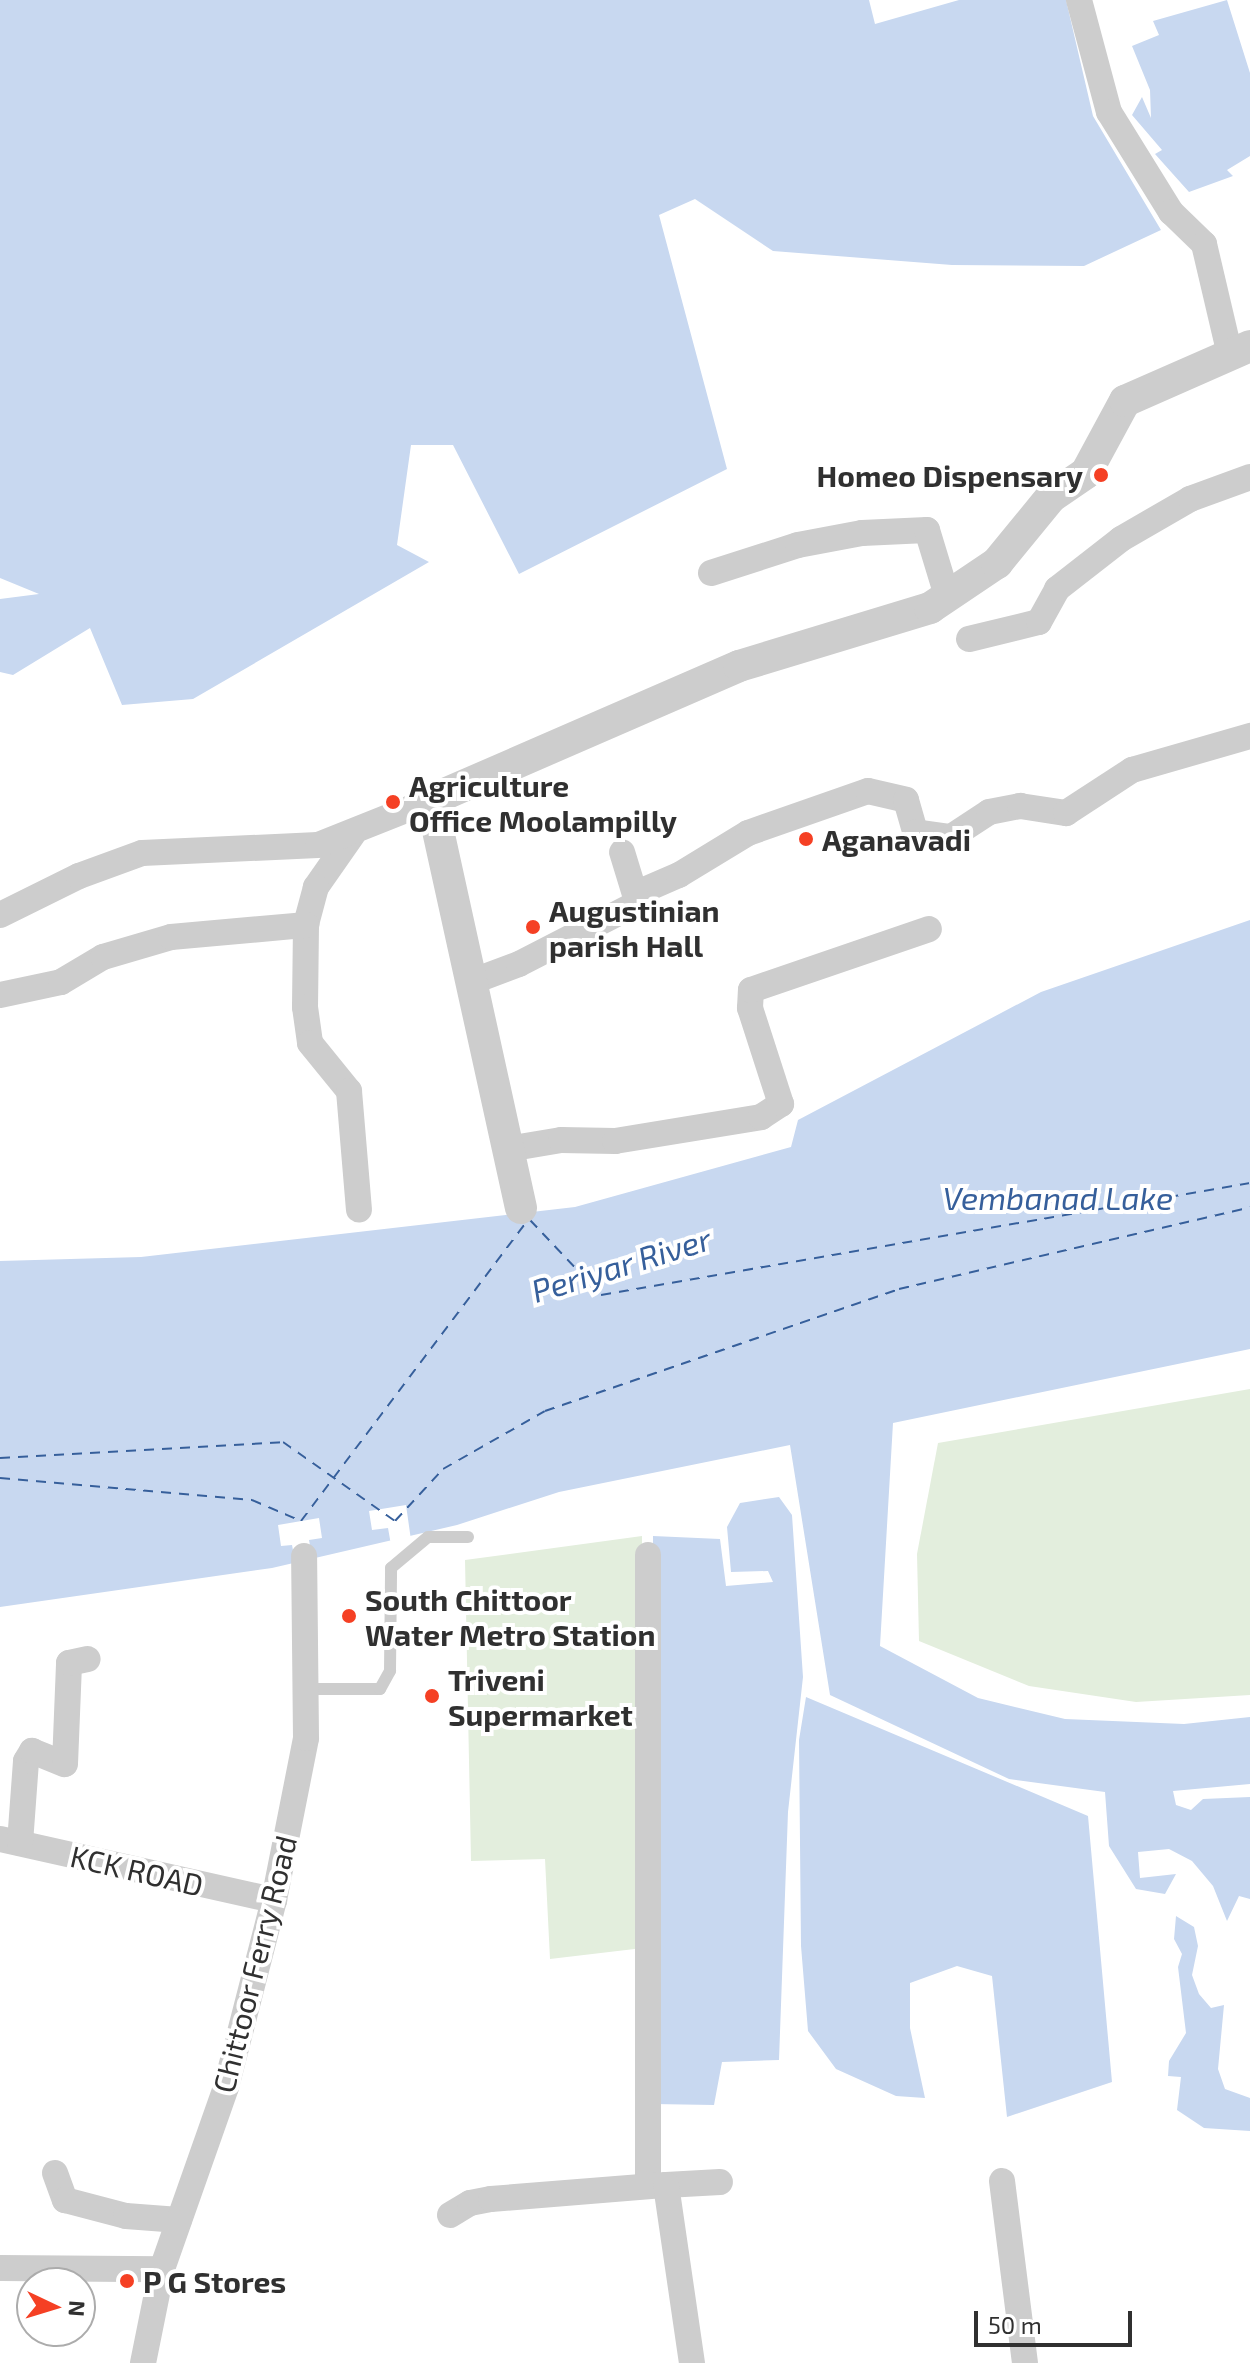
<!DOCTYPE html>
<style>
body{margin:0}
#map{position:relative;width:1250px;height:2363px;overflow:hidden;background:#fff;font-family:"Exo 2",sans-serif}
div>[style]{position:absolute}
.green>*{inset:0;background:#e3eedd}
.water>*{inset:0;background:#c8d8f0}
.pier>*{inset:0;background:#fff}
.ferry>*{height:2px;margin-top:-1px;transform-origin:0;background:repeating-linear-gradient(90deg,#365f9b 0 10px,transparent 0 18px)}
.service>*{height:12px;margin:-6px;padding:0 6px;transform-origin:6px;border-radius:6px;background:#cdcdcd}
.minor>*{height:26px;margin:-13px;padding:0 13px;transform-origin:13px;border-radius:13px;background:#cdcdcd}
.tertiary>*{height:32px;margin:-16px;padding:0 16px;transform-origin:16px;border-radius:16px;background:#cdcdcd}
.dots>*{width:22px;height:22px;translate:-50% -50%;box-sizing:border-box;border:4px solid #fff;border-radius:50%}
span{translate:-50% -50%;white-space:nowrap;text-align:center;line-height:1.15;-webkit-text-stroke:8px #fff;paint-order:stroke}
.poi-label{font-size:30px;color:#303030;font-weight:700}
.right{translate:-100% -50%;text-align:right}
.left{translate:0 -50%;text-align:left}
.street-label{font-size:30px;color:#303030}
.water-label{font-size:32px;color:#365f9b;font-style:italic}
.north{position:absolute;left:16px;top:2267px;width:80px;height:80px;box-sizing:border-box;background:#fff;border:2px solid #acacac;border-radius:50%;rotate:94deg;font-size:22px;font-weight:700;line-height:32px;text-align:center;color:#303030}
.north::after{content:'';display:block;margin:auto;width:28px;height:36px;background:#f54024;clip-path:polygon(50% 0,100% 100%,50% 72%,0 100%)}
.scale{position:absolute;left:974px;top:2311px;width:158px;height:36px;box-sizing:border-box;border:4px solid #303030;border-top:0;padding-left:10px;font-size:24px;line-height:28px;white-space:nowrap;color:#303030;-webkit-text-stroke:6px #fff;paint-order:stroke}
</style>
<div id="map">
<div class="green">
<div style="clip-path:polygon(1250px 1389px,1250px 1695px,1136px 1702px,1029px 1686px,919px 1641px,917px 1554px,938px 1443px)"></div>
<div style="clip-path:polygon(642px 1536px,643px 1948px,550px 1959px,545px 1859px,471px 1861px,465px 1560px)"></div>
</div>
<div class="water">
<div style="clip-path:polygon(0 0,869px 0,875px 24px,959px 0,1066px 0,1093px 116px,1161px 230px,1084px 266px,952px 265px,773px 251px,695px 199px,659px 215px,727px 469px,519px 574px,453px 445px,411px 445px,397px 545px,429px 562px,193px 699px,122px 705px,90px 628px,13px 675px,0 672px,0 599px,39px 594px,0 578px)"></div>
<div style="clip-path:polygon(1227px 0,1250px 73px,1250px 156px,1227px 170px,1233px 176px,1189px 192px,1155px 154px,1162px 150px,1132px 115px,1142px 97px,1151px 118px,1150px 90px,1132px 46px,1159px 35px,1153px 21px)"></div>
<div style="clip-path:polygon(1250px 920px,1250px 1349px,893px 1423px,880px 1646px,978px 1698px,1065px 1719px,1184px 1724px,1250px 1717px,1250px 1784px,1173px 1791px,1176px 1805px,1191px 1810px,1203px 1799px,1250px 1797px,1250px 1899px,1239px 1896px,1227px 1921px,1213px 1886px,1192px 1861px,1169px 1849px,1138px 1852px,1140px 1878px,1176px 1874px,1165px 1894px,1136px 1889px,1109px 1846px,1105px 1792px,1009px 1779px,830px 1695px,790px 1445px,559px 1492px,457px 1525px,272px 1568px,0 1607px,0 1261px,141px 1257px,575px 1207px,791px 1147px,798px 1120px,1041px 992px)"></div>
<div style="clip-path:polygon(779px 1497px,792px 1515px,803px 1677px,788px 1812px,779px 2060px,722px 2062px,714px 2105px,653px 2104px,653px 1536px,720px 1539px,726px 1586px,773px 1582px,768px 1571px,731px 1572px,727px 1527px,740px 1503px)"></div>
<div style="clip-path:polygon(806px 1697px,1088px 1816px,1112px 2082px,1007px 2117px,992px 1976px,957px 1966px,910px 1983px,910px 2028px,925px 2098px,896px 2096px,836px 2069px,808px 2031px,801px 1946px,799px 1740px)"></div>
<div style="clip-path:polygon(1176px 1916px,1194px 1927px,1198px 1946px,1192px 1975px,1199px 1994px,1211px 2008px,1224px 2005px,1218px 2069px,1225px 2089px,1250px 2098px,1250px 2131px,1204px 2128px,1177px 2110px,1181px 2077px,1168px 2076px,1169px 2061px,1186px 2033px,1178px 1967px,1182px 1954px,1174px 1939px)"></div>
</div>
<div class="pier">
<div style="clip-path:polygon(406px 1505px,411px 1540px,391px 1545px,388px 1528px,372px 1530px,369px 1511px)"></div>
<div style="clip-path:polygon(319px 1518px,322px 1538px,309px 1540px,313px 1562px,296px 1566px,292px 1545px,281px 1546px,278px 1525px)"></div>
</div>
<div class="ferry">
<div style="left:530px;top:1220px;width:103px;rotate:46.6deg"></div>
<div style="left:601px;top:1295px;width:659px;rotate:-9.79deg"></div>
<div style="left:0;top:1458px;width:283px;rotate:-3.2deg"></div>
<div style="left:283px;top:1442px;width:137px;rotate:35.2deg"></div>
<div style="left:395px;top:1521px;width:71px;rotate:-47.3deg"></div>
<div style="left:443px;top:1469px;width:117px;rotate:-29.6deg"></div>
<div style="left:545px;top:1411px;width:374px;rotate:-19deg"></div>
<div style="left:899px;top:1289px;width:360px;rotate:-13.1deg"></div>
<div style="left:0;top:1478px;width:253px;rotate:5deg"></div>
<div style="left:252px;top:1500px;width:53px;rotate:23.2deg"></div>
<div style="left:301px;top:1521px;width:374px;rotate:-53deg"></div>
</div>
<div class="service">
<div style="left:306px;top:1689px;width:74px"></div>
<div style="left:380px;top:1689px;width:21px;rotate:-61deg"></div>
<div style="left:390px;top:1671px;width:103px;rotate:-89.4deg"></div>
<div style="left:391px;top:1568px;width:48px;rotate:-40deg"></div>
<div style="left:428px;top:1537px;width:40px"></div>
</div>
<div class="minor">
<div style="left:1079px;top:0;width:116px;rotate:75deg"></div>
<div style="left:1109px;top:112px;width:118px;rotate:58.2deg"></div>
<div style="left:1171px;top:212px;width:46px;rotate:44.1deg"></div>
<div style="left:1204px;top:244px;width:114px;rotate:76.8deg"></div>
<div style="left:711px;top:573px;width:91px;rotate:-17.8deg"></div>
<div style="left:798px;top:545px;width:65px;rotate:-10.6deg"></div>
<div style="left:862px;top:533px;width:65px;rotate:-2.6deg"></div>
<div style="left:927px;top:530px;width:69px;rotate:73.1deg"></div>
<div style="left:969px;top:639px;width:72px;rotate:-13.7deg"></div>
<div style="left:1039px;top:622px;width:38px;rotate:-61deg"></div>
<div style="left:1057px;top:589px;width:81px;rotate:-38deg"></div>
<div style="left:1121px;top:539px;width:80px;rotate:-30.1deg"></div>
<div style="left:1190px;top:499px;width:64px;rotate:-20.1deg"></div>
<div style="left:353px;top:834px;width:65px;rotate:124.9deg"></div>
<div style="left:316px;top:887px;width:39px;rotate:105deg"></div>
<div style="left:306px;top:925px;width:82px;rotate:90.7deg"></div>
<div style="left:305px;top:1007px;width:36px;rotate:82deg"></div>
<div style="left:310px;top:1043px;width:62px;rotate:50.9deg"></div>
<div style="left:349px;top:1091px;width:119px;rotate:85.2deg"></div>
<div style="left:635px;top:894px;width:48px;rotate:-23.4deg"></div>
<div style="left:679px;top:875px;width:81px;rotate:-31.3deg"></div>
<div style="left:748px;top:833px;width:127px;rotate:-19.3deg"></div>
<div style="left:868px;top:791px;width:39px;rotate:13deg"></div>
<div style="left:906px;top:800px;width:33px;rotate:74deg"></div>
<div style="left:915px;top:832px;width:36px;rotate:8deg"></div>
<div style="left:951px;top:837px;width:45px;rotate:-33.3deg"></div>
<div style="left:989px;top:812px;width:32px;rotate:-11deg"></div>
<div style="left:1020px;top:806px;width:47px;rotate:8.7deg"></div>
<div style="left:1066px;top:813px;width:79px;rotate:-33.1deg"></div>
<div style="left:1132px;top:770px;width:123px;rotate:-16.1deg"></div>
<div style="left:0;top:915px;width:88px;rotate:-26.3deg"></div>
<div style="left:79px;top:876px;width:67px;rotate:-20.1deg"></div>
<div style="left:142px;top:853px;width:176px;rotate:-2.6deg"></div>
<div style="left:318px;top:845px;width:122px;rotate:-21.7deg"></div>
<div style="left:471px;top:982px;width:51px;rotate:-20.6deg"></div>
<div style="left:519px;top:964px;width:125px;rotate:-27.2deg"></div>
<div style="left:630px;top:907px;width:9px;rotate:-41deg"></div>
<div style="left:637px;top:901px;width:51px;rotate:-107deg"></div>
<div style="left:0;top:995px;width:62px;rotate:-12deg"></div>
<div style="left:61px;top:982px;width:49px;rotate:-30.8deg"></div>
<div style="left:103px;top:957px;width:71px;rotate:-16.4deg"></div>
<div style="left:171px;top:937px;width:136px;rotate:-5.1deg"></div>
<div style="left:508px;top:1149px;width:54px;rotate:-9.6deg"></div>
<div style="left:561px;top:1140px;width:54px;rotate:1.1deg"></div>
<div style="left:615px;top:1141px;width:148px;rotate:-9.3deg"></div>
<div style="left:761px;top:1117px;width:24px;rotate:-33deg"></div>
<div style="left:781px;top:1104px;width:101px;rotate:-107.9deg"></div>
<div style="left:750px;top:1008px;width:18px;rotate:-87deg"></div>
<div style="left:751px;top:990px;width:188px;rotate:-18.9deg"></div>
<div style="left:648px;top:1555px;width:630px;rotate:90deg"></div>
<div style="left:0;top:1839px;width:281px;rotate:12.6deg"></div>
<div style="left:20px;top:1843px;width:82px;rotate:-85.8deg"></div>
<div style="left:26px;top:1761px;width:12px;rotate:-59deg"></div>
<div style="left:32px;top:1751px;width:35px;rotate:22deg"></div>
<div style="left:65px;top:1764px;width:101px;rotate:-87.7deg"></div>
<div style="left:69px;top:1663px;width:19px;rotate:-12deg"></div>
<div style="left:55px;top:2173px;width:29px;rotate:70deg"></div>
<div style="left:65px;top:2200px;width:63px;rotate:14.7deg"></div>
<div style="left:126px;top:2216px;width:53px;rotate:4.3deg"></div>
<div style="left:1002px;top:2181px;width:183px;rotate:82.8deg"></div>
<div style="left:666px;top:2185px;width:54px;rotate:-3.2deg"></div>
<div style="left:450px;top:2215px;width:23px;rotate:-31deg"></div>
<div style="left:470px;top:2203px;width:21px;rotate:-11deg"></div>
<div style="left:491px;top:2199px;width:176px;rotate:-4.6deg"></div>
<div style="left:666px;top:2185px;width:180px;rotate:81.7deg"></div>
<div style="left:0;top:2268px;width:162px;rotate:0.4deg"></div>
<div style="left:143px;top:2363px;width:96px;rotate:-78.6deg"></div>
<div style="left:162px;top:2269px;width:193px;rotate:-70.6deg"></div>
<div style="left:226px;top:2087px;width:193px;rotate:-75.6deg"></div>
<div style="left:274px;top:1900px;width:165px;rotate:-78.8deg"></div>
<div style="left:306px;top:1738px;width:182px;rotate:-90.6deg"></div>
</div>
<div class="tertiary">
<div style="left:521px;top:1208px;width:418px;rotate:-102.4deg"></div>
<div style="left:431px;top:800px;width:336px;rotate:-23.5deg"></div>
<div style="left:739px;top:666px;width:200px;rotate:-16.9deg"></div>
<div style="left:930px;top:608px;width:81px;rotate:-33.9deg"></div>
<div style="left:997px;top:563px;width:85px;rotate:-50.7deg"></div>
<div style="left:1051px;top:497px;width:42px;rotate:-34.4deg"></div>
<div style="left:1086px;top:473px;width:82px;rotate:-61.6deg"></div>
<div style="left:1125px;top:401px;width:137px;rotate:-23.7deg"></div>
</div>
<div class="dots">
<div style="left:1101px;top:475px;background:#f54024"></div>
<div style="left:393px;top:802px;background:#f54024"></div>
<div style="left:806px;top:839px;background:#f54024"></div>
<div style="left:533px;top:927px;background:#f54024"></div>
<div style="left:349px;top:1616px;background:#f54024"></div>
<div style="left:432px;top:1696px;background:#f54024"></div>
<div style="left:127px;top:2281px;background:#f54024"></div>
</div>
<div class="poi-label">
<span class="right" style="left:1083px;top:475px">Homeo Dispensary</span>
<span class="left" style="left:409px;top:802px">Agriculture<br>Office Moolampilly</span>
<span class="left" style="left:822px;top:839px">Aganavadi</span>
<span class="left" style="left:549px;top:927px">Augustinian<br>parish Hall</span>
<span class="left" style="left:365px;top:1616px">South Chittoor<br>Water Metro Station</span>
<span class="left" style="left:448px;top:1696px">Triveni<br>Supermarket</span>
<span class="left" style="left:143px;top:2281px">P G Stores</span>
</div>
<div class="street-label">
<span style="left:137px;top:1870px;rotate:13deg">KCK ROAD</span>
<span style="left:254px;top:1964px;rotate:-76deg">Chittoor Ferry Road</span>
</div>
<div class="water-label">
<span style="left:1058px;top:1197px">Vembanad Lake</span>
<span style="left:621px;top:1264px;rotate:-17deg">Periyar River</span>
</div>
<div class="north">N</div>
<div class="scale">50 m</div>
</div>
